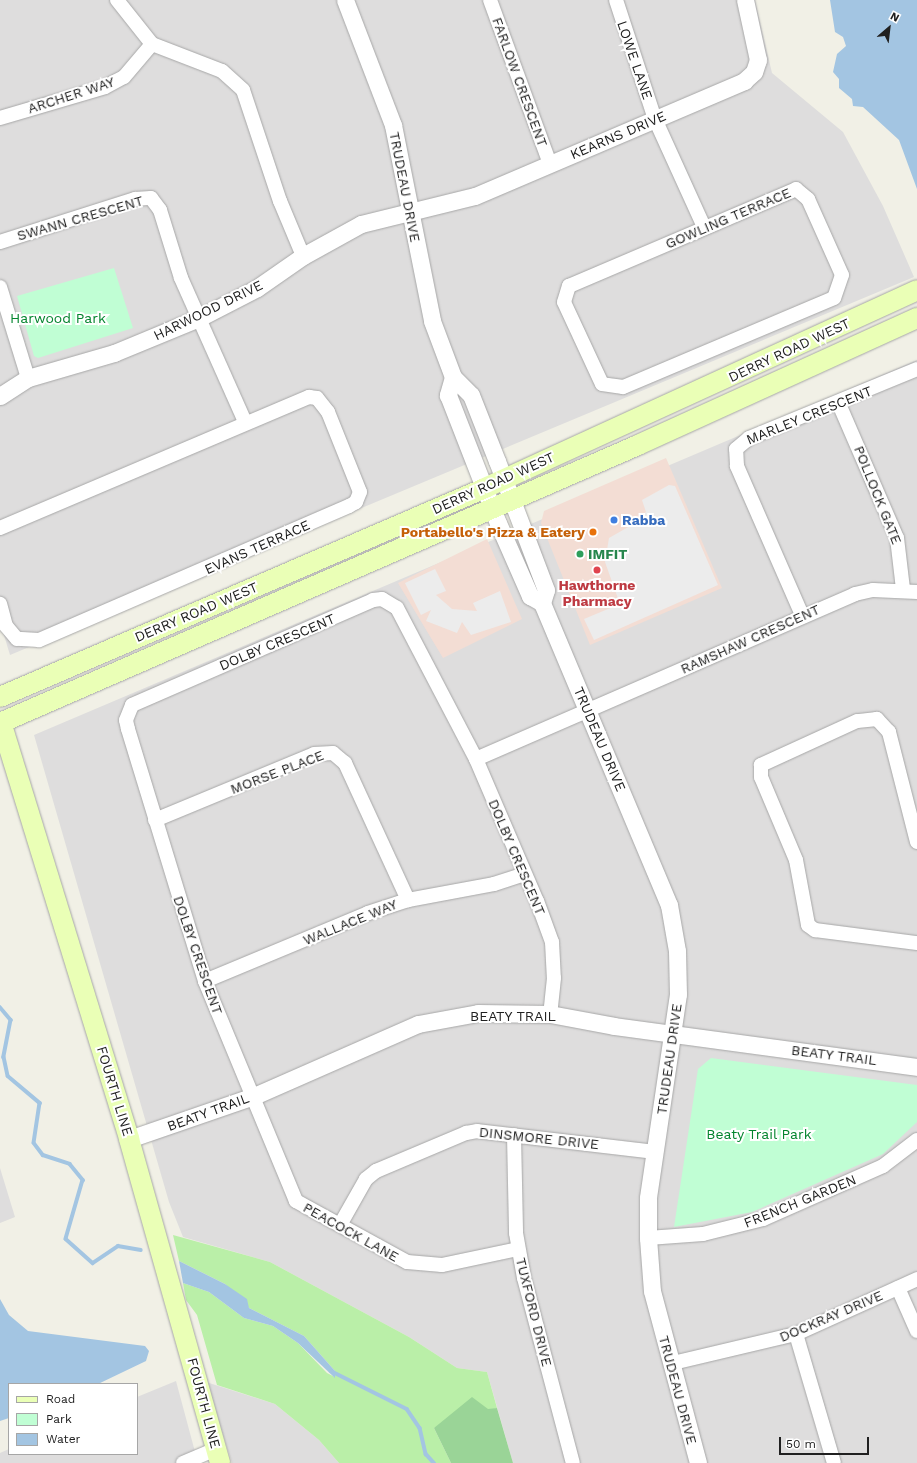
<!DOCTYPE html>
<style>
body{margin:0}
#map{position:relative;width:917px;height:1463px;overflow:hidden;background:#f1f0e6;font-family:"Work Sans",sans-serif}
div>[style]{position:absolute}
.residential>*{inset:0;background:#dedddd}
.commercial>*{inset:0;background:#f3ddd4}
.grass>*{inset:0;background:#baefa8}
.forest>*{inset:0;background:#9ad497}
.park>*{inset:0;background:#c0fed4}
.parking>*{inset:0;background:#ececec}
.water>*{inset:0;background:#a3c5e2}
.stream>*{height:3.5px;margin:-1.75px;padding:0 1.75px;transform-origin:1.75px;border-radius:1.75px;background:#a3c5e2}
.roads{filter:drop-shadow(0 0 1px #a7a7a7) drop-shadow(0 0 1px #a7a7a7)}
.minor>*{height:14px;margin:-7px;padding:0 7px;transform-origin:7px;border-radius:7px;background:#fff}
.tertiary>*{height:17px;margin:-8.5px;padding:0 8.5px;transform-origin:8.5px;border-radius:8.5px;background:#fff}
.secondary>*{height:20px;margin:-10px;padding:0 10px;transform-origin:10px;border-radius:10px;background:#eaffb6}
.dots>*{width:11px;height:11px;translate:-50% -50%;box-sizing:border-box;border:2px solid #fff;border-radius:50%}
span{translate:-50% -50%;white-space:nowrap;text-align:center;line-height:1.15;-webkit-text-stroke:4px #fff;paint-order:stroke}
.street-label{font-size:14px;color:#202020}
.park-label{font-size:14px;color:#03842d}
.shop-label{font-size:14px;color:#366cbe;font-weight:700}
.left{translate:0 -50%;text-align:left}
.food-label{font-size:14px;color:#c56008;font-weight:700}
.right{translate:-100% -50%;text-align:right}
.leisure-label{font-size:14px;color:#27864d;font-weight:700}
.health-label{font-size:14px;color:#be3a42;font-weight:700}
.legend{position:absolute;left:8px;top:1383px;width:130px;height:72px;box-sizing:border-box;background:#fff;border:1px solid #a6a6a6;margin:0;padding:5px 7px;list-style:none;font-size:12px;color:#202020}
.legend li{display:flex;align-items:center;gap:8px;height:20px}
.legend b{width:20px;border:1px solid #a6a6a6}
.north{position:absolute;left:869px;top:8px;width:40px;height:40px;-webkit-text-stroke:3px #fff;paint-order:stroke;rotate:28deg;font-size:11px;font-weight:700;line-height:16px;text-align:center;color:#202020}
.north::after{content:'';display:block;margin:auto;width:14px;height:18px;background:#202020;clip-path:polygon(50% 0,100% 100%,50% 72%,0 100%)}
.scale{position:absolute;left:779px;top:1437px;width:90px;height:18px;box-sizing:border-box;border:2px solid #202020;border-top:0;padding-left:5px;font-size:12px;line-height:14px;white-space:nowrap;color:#202020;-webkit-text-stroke:3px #fff;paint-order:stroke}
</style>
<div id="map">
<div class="residential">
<div style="clip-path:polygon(0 0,755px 0,772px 73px,843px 132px,883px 206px,914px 277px,10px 655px,0 622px)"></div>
<div style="clip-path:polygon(917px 360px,917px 1463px,513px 1463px,487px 1372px,457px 1368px,409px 1337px,270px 1262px,183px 1237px,169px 1202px,34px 735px)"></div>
<div style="clip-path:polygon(0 1168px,15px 1217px,0 1223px)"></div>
<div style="clip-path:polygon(176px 1381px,198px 1463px,0 1463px,0 1453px,9px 1449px,9px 1454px,137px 1454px,137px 1397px)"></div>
<div style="clip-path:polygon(206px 1382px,275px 1404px,319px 1440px,339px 1463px,232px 1463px)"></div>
</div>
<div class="commercial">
<div style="clip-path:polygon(666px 458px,722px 588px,590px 645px,541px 523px,544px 511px)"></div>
<div style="clip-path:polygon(487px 539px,522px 619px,443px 658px,398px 583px)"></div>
</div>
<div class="grass">
<div style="clip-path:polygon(173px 1235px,270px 1262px,409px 1337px,457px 1368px,487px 1372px,497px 1408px,434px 1428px,451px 1463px,339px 1463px,319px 1440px,275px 1404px,217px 1385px,197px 1315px,186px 1300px,183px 1283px,209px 1292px,244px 1318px,273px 1326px,298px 1343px,327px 1373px,335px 1377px,335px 1371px,304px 1336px,249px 1308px,225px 1284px,179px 1261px)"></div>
</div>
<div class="forest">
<div style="clip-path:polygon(472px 1397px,488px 1409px,497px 1408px,513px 1463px,451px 1463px,434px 1428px)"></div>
</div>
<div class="park">
<div style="clip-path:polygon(114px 268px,133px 328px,38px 358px,34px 356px,17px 296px)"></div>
<div style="clip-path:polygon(711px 1058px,917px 1085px,917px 1122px,883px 1154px,752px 1212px,674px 1227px,698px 1069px)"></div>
</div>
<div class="parking">
<div style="clip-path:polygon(669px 485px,675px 486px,718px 585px,594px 640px,584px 619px,620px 604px,605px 562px,609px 538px,637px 522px,640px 527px,652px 523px,644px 523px,642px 515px,646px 512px,642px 500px)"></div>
<div style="clip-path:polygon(435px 569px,446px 591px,436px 595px,452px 609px,477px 611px,473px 603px,500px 591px,511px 622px,471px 635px,462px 622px,457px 633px,426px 621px,431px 610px,421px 615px,405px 583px)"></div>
</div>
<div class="water">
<div style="clip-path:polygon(830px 0,917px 0,917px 189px,899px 140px,863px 107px,853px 106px,852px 99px,839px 88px,839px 79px,833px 72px,837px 54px,846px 46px,843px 37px,835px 32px)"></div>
<div style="clip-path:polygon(179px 1261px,225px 1284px,247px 1299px,249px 1308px,304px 1336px,335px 1371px,335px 1378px,298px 1343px,273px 1326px,244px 1318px,209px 1292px,183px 1283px)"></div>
<div style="clip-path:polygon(0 1299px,9px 1315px,28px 1331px,145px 1346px,149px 1351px,146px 1361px,98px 1384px,9px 1384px,9px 1418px,0 1421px)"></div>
</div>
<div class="stream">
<div style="left:0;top:1007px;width:17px;rotate:50deg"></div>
<div style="left:11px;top:1020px;width:38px;rotate:101deg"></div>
<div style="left:4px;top:1057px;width:19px;rotate:78deg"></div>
<div style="left:8px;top:1076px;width:42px;rotate:40.2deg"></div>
<div style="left:40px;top:1103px;width:40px;rotate:98.5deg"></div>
<div style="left:34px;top:1143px;width:15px;rotate:53deg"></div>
<div style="left:43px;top:1155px;width:28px;rotate:18deg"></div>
<div style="left:70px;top:1164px;width:21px;rotate:51deg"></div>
<div style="left:83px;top:1180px;width:61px;rotate:106.1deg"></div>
<div style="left:66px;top:1239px;width:36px;rotate:42deg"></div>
<div style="left:93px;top:1263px;width:30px;rotate:-34deg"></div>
<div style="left:118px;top:1246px;width:23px;rotate:10deg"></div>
<div style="left:331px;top:1371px;width:85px;rotate:26.6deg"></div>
<div style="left:407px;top:1409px;width:23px;rotate:56deg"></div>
<div style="left:420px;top:1428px;width:27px;rotate:77deg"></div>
<div style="left:426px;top:1454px;width:12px;rotate:48deg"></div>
</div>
<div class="roads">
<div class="minor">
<div style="left:117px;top:0;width:56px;rotate:51.5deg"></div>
<div style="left:152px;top:44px;width:75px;rotate:21.1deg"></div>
<div style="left:222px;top:71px;width:28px;rotate:42deg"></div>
<div style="left:243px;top:90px;width:117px;rotate:71.6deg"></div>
<div style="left:280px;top:201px;width:60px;rotate:67.3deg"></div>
<div style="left:490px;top:0;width:175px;rotate:69.9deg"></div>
<div style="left:616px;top:0;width:125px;rotate:71.9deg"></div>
<div style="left:655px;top:119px;width:119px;rotate:65.6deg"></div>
<div style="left:0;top:118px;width:109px;rotate:-16.4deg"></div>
<div style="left:105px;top:87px;width:21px;rotate:-28deg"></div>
<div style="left:124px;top:77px;width:43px;rotate:-49.7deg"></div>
<div style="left:796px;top:189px;width:16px;rotate:40deg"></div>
<div style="left:808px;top:199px;width:83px;rotate:65.9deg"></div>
<div style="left:842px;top:275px;width:24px;rotate:109deg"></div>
<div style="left:834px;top:298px;width:229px;rotate:157.1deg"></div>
<div style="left:623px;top:387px;width:21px;rotate:-172deg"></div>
<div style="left:602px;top:384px;width:90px;rotate:-114.9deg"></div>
<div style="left:564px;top:302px;width:17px;rotate:-73deg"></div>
<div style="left:569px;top:286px;width:247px;rotate:-23.1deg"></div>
<div style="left:0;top:242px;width:142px;rotate:-17.7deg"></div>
<div style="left:135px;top:199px;width:16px;rotate:-4deg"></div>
<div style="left:151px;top:198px;width:15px;rotate:53deg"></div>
<div style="left:160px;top:210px;width:71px;rotate:72.8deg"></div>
<div style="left:181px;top:278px;width:158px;rotate:66deg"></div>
<div style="left:0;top:287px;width:95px;rotate:72.9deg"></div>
<div style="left:839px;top:404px;width:146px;rotate:66.6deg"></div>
<div style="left:897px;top:538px;width:51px;rotate:83.3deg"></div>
<div style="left:0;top:528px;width:336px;rotate:-23deg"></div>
<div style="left:309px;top:397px;width:8px;rotate:7deg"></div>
<div style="left:317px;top:398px;width:18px;rotate:52deg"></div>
<div style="left:328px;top:412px;width:86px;rotate:68.2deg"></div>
<div style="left:360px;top:492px;width:11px;rotate:112deg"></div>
<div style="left:356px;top:502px;width:8px;rotate:150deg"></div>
<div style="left:349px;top:506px;width:338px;rotate:156.6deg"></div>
<div style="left:39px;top:640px;width:22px;rotate:-177deg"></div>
<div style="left:17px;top:639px;width:17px;rotate:-130deg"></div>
<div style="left:6px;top:626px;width:23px;rotate:-105deg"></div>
<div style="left:802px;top:615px;width:163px;rotate:-113.6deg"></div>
<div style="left:737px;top:466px;width:17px;rotate:-93deg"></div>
<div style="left:736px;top:449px;width:17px;rotate:-40deg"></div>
<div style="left:749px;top:438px;width:182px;rotate:-22.3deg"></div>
<div style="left:476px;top:759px;width:413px;rotate:-23.5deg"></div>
<div style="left:855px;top:594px;width:18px;rotate:-13deg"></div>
<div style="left:873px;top:590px;width:44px;rotate:2.6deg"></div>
<div style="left:155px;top:820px;width:172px;rotate:-22.5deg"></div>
<div style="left:314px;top:754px;width:19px;rotate:-3deg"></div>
<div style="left:333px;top:753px;width:16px;rotate:40deg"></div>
<div style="left:345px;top:763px;width:151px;rotate:65.3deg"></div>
<div style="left:917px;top:842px;width:114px;rotate:-104.3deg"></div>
<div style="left:889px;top:732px;width:18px;rotate:-133deg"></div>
<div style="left:877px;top:719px;width:20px;rotate:174deg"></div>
<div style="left:857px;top:721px;width:106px;rotate:155.4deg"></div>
<div style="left:761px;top:765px;width:12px;rotate:90deg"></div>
<div style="left:761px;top:777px;width:90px;rotate:67.1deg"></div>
<div style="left:796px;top:860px;width:66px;rotate:79.5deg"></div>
<div style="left:808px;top:925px;width:9px;rotate:36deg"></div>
<div style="left:815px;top:930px;width:103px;rotate:7.3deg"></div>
<div style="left:205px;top:981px;width:177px;rotate:-22.6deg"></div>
<div style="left:368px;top:913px;width:42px;rotate:-18deg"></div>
<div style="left:408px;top:900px;width:87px;rotate:-10.5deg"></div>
<div style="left:494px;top:884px;width:32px;rotate:-18deg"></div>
<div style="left:514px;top:1135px;width:98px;rotate:88.8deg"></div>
<div style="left:516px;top:1233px;width:46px;rotate:79.9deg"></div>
<div style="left:524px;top:1278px;width:191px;rotate:75.2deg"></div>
<div style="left:340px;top:1225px;width:53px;rotate:-60.5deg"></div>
<div style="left:366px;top:1179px;width:13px;rotate:-39deg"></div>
<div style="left:376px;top:1171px;width:98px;rotate:-22.9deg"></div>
<div style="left:466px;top:1133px;width:11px;rotate:-10deg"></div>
<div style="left:477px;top:1131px;width:179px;rotate:6.7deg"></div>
<div style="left:648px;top:1238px;width:55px;rotate:-4.2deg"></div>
<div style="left:703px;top:1234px;width:62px;rotate:-14deg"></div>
<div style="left:763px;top:1219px;width:131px;rotate:-23.8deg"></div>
<div style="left:883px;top:1166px;width:43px;rotate:-37.4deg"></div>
<div style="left:518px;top:1249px;width:78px;rotate:168.1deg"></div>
<div style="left:442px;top:1265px;width:35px;rotate:-175deg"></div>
<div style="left:407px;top:1262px;width:127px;rotate:-151.2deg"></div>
<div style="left:296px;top:1201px;width:238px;rotate:-112.5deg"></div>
<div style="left:205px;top:981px;width:264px;rotate:-107deg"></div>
<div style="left:128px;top:729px;width:9px;rotate:-103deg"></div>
<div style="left:126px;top:720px;width:16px;rotate:-68deg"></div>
<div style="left:132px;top:705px;width:263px;rotate:-23.5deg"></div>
<div style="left:373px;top:600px;width:9px;rotate:-6deg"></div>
<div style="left:382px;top:599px;width:17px;rotate:31deg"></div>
<div style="left:397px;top:608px;width:170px;rotate:62.4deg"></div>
<div style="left:476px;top:759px;width:155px;rotate:66.8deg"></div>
<div style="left:537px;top:901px;width:44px;rotate:69.9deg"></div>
<div style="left:552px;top:942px;width:36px;rotate:87deg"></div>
<div style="left:554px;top:978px;width:36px;rotate:96deg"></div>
<div style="left:898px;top:1288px;width:47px;rotate:66.2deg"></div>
<div style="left:796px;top:1334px;width:134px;rotate:73.6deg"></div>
<div style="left:673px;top:1363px;width:126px;rotate:-13.3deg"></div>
<div style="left:796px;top:1334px;width:133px;rotate:-24.4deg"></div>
<div style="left:183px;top:1463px;width:36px;rotate:-23deg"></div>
</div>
<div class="tertiary">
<div style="left:345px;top:0;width:134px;rotate:69deg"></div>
<div style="left:393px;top:125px;width:200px;rotate:78.7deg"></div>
<div style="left:432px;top:321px;width:60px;rotate:69.4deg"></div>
<div style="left:453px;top:377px;width:25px;rotate:45deg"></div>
<div style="left:471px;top:395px;width:71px;rotate:68.5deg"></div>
<div style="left:497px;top:461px;width:138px;rotate:69.2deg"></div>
<div style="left:546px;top:590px;width:14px;rotate:107deg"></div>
<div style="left:453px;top:377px;width:19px;rotate:106deg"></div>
<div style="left:448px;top:395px;width:137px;rotate:68.7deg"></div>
<div style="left:498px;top:523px;width:80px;rotate:66.3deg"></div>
<div style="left:530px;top:596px;width:14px;rotate:30deg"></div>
<div style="left:542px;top:603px;width:328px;rotate:67.2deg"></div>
<div style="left:669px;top:905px;width:47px;rotate:80.1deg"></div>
<div style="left:677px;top:951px;width:43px;rotate:88.7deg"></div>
<div style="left:678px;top:994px;width:206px;rotate:98.4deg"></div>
<div style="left:648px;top:1198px;width:40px;rotate:90deg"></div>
<div style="left:648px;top:1238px;width:53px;rotate:85.7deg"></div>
<div style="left:652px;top:1291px;width:178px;rotate:75deg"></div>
<div style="left:0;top:396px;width:33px;rotate:-33deg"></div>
<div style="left:28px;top:378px;width:90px;rotate:-16.2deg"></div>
<div style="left:114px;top:353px;width:92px;rotate:-22.4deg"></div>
<div style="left:199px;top:318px;width:65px;rotate:-27.3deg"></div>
<div style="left:257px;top:288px;width:56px;rotate:-34.8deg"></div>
<div style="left:303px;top:256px;width:66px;rotate:-28.9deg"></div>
<div style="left:361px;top:224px;width:117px;rotate:-13.8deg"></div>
<div style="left:475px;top:196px;width:293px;rotate:-23.1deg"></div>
<div style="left:744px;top:81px;width:13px;rotate:-42deg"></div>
<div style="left:754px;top:72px;width:13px;rotate:-72deg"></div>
<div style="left:758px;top:60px;width:61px;rotate:-102.2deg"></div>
<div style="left:129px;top:1139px;width:132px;rotate:-19deg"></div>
<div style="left:254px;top:1096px;width:179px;rotate:-23.7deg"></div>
<div style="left:418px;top:1024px;width:61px;rotate:-10.4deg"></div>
<div style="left:478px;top:1013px;width:72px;rotate:0.8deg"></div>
<div style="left:550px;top:1014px;width:65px;rotate:10.6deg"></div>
<div style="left:614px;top:1026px;width:306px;rotate:7.7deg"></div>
</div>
<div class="secondary">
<div style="left:0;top:697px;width:528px;rotate:-23.31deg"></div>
<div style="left:485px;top:488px;width:475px;rotate:-24.6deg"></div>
<div style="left:1px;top:722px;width:436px;rotate:72.9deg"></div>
<div style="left:129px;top:1139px;width:337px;rotate:74.3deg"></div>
<div style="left:0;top:723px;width:696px;rotate:-23.54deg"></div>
<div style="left:638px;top:445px;width:307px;rotate:-24.5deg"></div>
</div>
</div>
<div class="dots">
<div style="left:614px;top:520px;background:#3f7fe0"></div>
<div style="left:593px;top:532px;background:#e8710a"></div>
<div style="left:580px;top:554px;background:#2e9e5b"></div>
<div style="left:597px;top:570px;background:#e0444e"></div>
</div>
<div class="street-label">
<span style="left:635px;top:60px;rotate:71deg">LOWE LANE</span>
<span style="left:520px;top:82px;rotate:70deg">FARLOW CRESCENT</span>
<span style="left:71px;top:95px;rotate:-18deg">ARCHER WAY</span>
<span style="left:618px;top:135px;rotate:-23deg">KEARNS DRIVE</span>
<span style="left:405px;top:187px;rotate:79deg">TRUDEAU DRIVE</span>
<span style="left:80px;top:218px;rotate:-16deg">SWANN CRESCENT</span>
<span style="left:728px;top:218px;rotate:-23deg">GOWLING TERRACE</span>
<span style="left:208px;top:310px;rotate:-26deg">HARWOOD DRIVE</span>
<span style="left:789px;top:350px;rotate:-25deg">DERRY ROAD WEST</span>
<span style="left:809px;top:415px;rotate:-22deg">MARLEY CRESCENT</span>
<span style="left:493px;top:483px;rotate:-24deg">DERRY ROAD WEST</span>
<span style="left:878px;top:495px;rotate:68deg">POLLOCK GATE</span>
<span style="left:257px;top:547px;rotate:-24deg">EVANS TERRACE</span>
<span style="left:196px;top:612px;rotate:-23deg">DERRY ROAD WEST</span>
<span style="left:750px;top:639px;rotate:-24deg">RAMSHAW CRESCENT</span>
<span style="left:277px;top:642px;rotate:-23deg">DOLBY CRESCENT</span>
<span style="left:600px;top:739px;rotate:67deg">TRUDEAU DRIVE</span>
<span style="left:277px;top:772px;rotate:-21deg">MORSE PLACE</span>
<span style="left:517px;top:857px;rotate:67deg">DOLBY CRESCENT</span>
<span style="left:350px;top:922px;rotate:-22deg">WALLACE WAY</span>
<span style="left:198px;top:955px;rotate:71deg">DOLBY CRESCENT</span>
<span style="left:513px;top:1016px">BEATY TRAIL</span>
<span style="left:834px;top:1055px;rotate:7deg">BEATY TRAIL</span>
<span style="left:669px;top:1059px;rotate:-82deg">TRUDEAU DRIVE</span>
<span style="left:115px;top:1091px;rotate:73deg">FOURTH LINE</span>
<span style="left:208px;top:1112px;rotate:-20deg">BEATY TRAIL</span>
<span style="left:539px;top:1138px;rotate:6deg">DINSMORE DRIVE</span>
<span style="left:800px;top:1201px;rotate:-22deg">FRENCH GARDEN</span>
<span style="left:351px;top:1232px;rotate:29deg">PEACOCK LANE</span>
<span style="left:534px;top:1312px;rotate:76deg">TUXFORD DRIVE</span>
<span style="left:831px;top:1316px;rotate:-23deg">DOCKRAY DRIVE</span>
<span style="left:678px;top:1390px;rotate:75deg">TRUDEAU DRIVE</span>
<span style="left:204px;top:1403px;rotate:75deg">FOURTH LINE</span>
</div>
<div class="park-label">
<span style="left:58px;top:318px">Harwood Park</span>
<span style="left:759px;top:1134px">Beaty Trail Park</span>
</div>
<div class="shop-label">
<span class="left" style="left:622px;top:520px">Rabba</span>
</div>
<div class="food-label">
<span class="right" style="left:585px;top:532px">Portabello's Pizza &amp; Eatery</span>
</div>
<div class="leisure-label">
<span class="left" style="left:588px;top:554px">IMFIT</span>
</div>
<div class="health-label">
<span style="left:597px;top:593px">Hawthorne<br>Pharmacy</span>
</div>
<ul class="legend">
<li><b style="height:5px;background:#eaffb6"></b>Road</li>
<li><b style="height:11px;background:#c0fed4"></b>Park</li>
<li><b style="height:11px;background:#a3c5e2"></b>Water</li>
</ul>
<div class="north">N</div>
<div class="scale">50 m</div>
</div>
